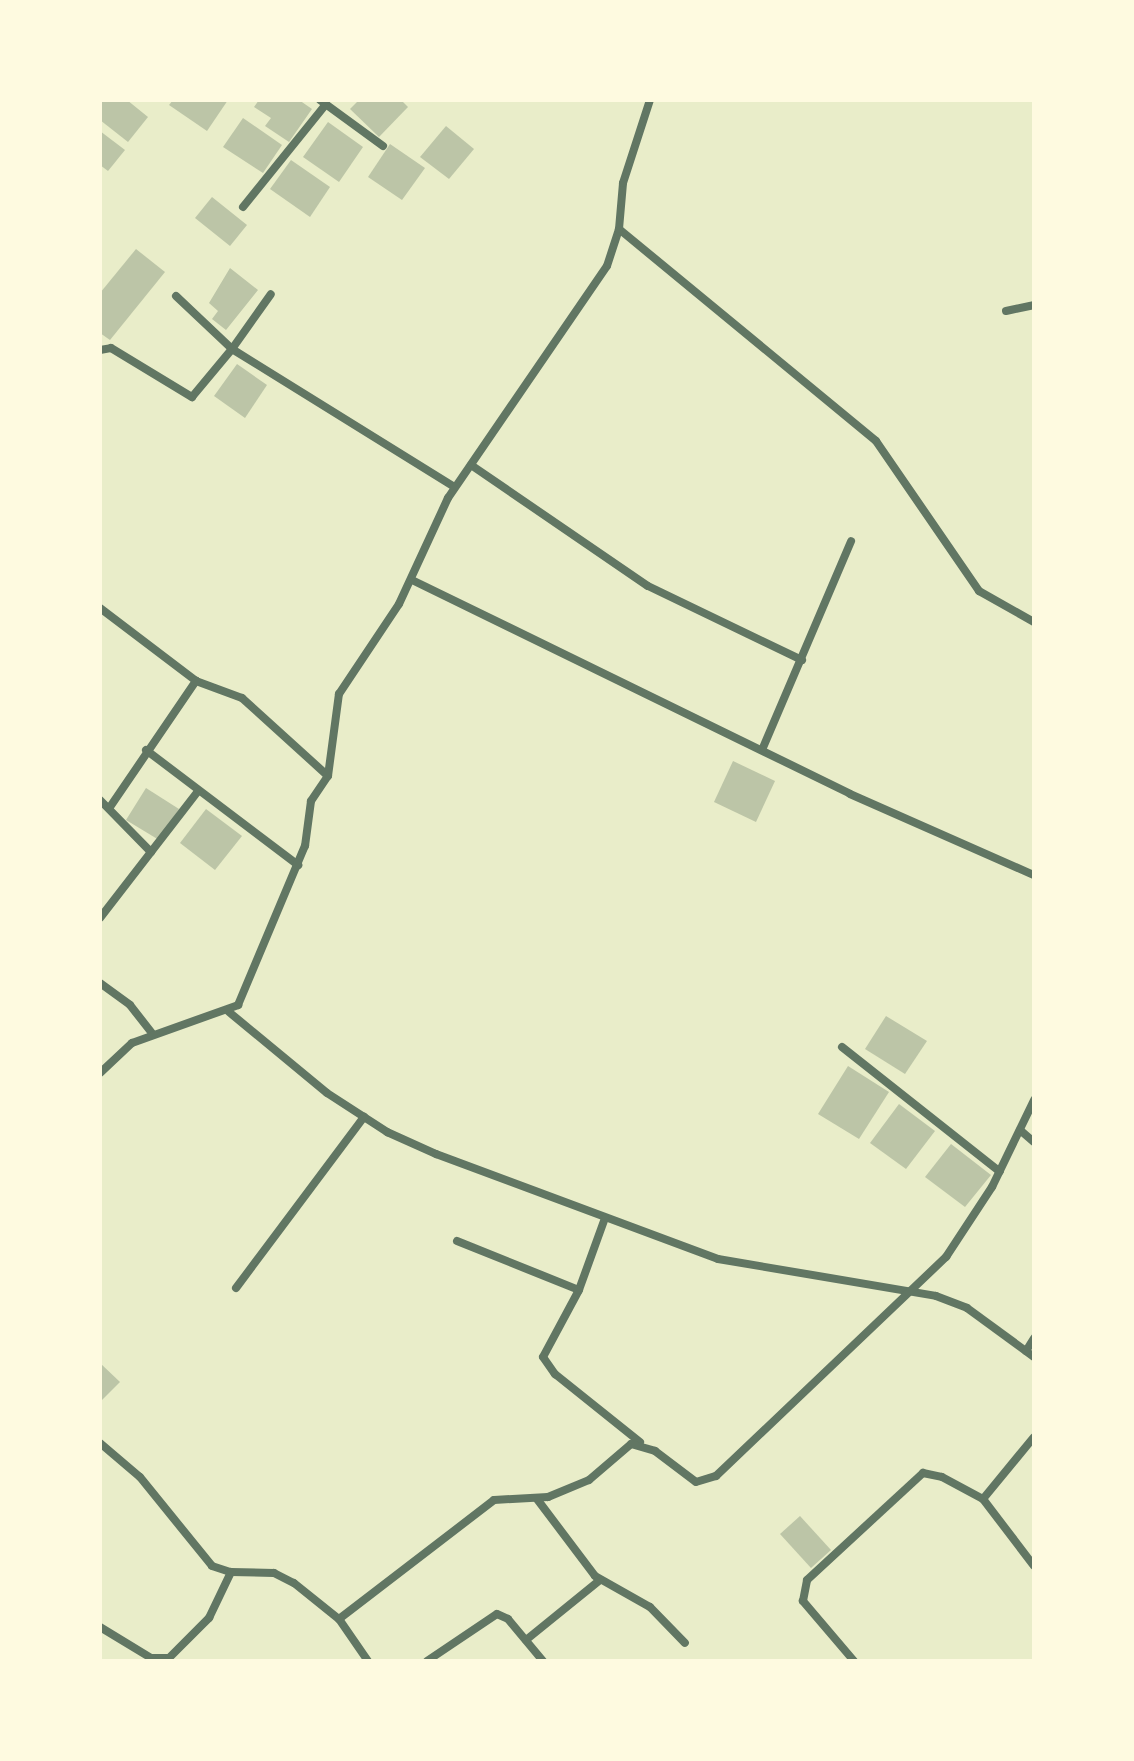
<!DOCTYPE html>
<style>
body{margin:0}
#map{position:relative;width:1134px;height:1761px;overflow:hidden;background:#e9edc9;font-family:Ubuntu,sans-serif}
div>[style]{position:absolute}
.building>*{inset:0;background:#bcc5a7}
.minor>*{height:8px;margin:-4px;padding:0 4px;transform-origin:4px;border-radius:4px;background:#617663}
span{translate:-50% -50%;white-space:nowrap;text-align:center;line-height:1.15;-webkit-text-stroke:6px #fefae0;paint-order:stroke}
.frame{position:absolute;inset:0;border:102px solid #fefae0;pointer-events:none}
</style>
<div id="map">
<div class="building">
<div style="clip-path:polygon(100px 100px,127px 100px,148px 117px,128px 142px,100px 120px)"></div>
<div style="clip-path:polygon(173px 100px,228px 100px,207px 131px,169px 105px)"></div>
<div style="clip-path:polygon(259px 100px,299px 100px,312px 109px,289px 142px,265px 126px,271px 118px,254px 107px)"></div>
<div style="clip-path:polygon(359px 100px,401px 100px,408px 107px,379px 137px,350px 109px)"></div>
<div style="clip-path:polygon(243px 118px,282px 145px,263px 173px,223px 147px)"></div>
<div style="clip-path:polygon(328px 122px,363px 147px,339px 182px,303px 157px)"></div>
<div style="clip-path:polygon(446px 126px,474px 149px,449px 179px,420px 157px)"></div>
<div style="clip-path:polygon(100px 131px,125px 150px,108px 171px,100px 165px)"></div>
<div style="clip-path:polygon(390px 144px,425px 168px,402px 200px,368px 177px)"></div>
<div style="clip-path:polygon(291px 160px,330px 187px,310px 217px,270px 189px)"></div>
<div style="clip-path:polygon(212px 197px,247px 225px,230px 246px,195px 218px)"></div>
<div style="clip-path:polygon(136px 249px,165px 272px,110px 340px,100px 333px,100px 293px)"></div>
<div style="clip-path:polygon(230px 268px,258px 290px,226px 330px,212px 319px,218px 311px,209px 303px)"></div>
<div style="clip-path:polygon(237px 364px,267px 385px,245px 418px,214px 396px)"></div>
<div style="clip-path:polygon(733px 761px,775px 781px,756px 822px,714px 802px)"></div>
<div style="clip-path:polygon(146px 788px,179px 809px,159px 840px,126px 820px)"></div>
<div style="clip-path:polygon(206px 809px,242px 836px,215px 870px,180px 843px)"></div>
<div style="clip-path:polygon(886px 1016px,927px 1041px,905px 1074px,865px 1049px)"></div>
<div style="clip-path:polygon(848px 1066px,889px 1092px,859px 1139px,818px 1114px)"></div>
<div style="clip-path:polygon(899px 1104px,935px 1131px,906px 1169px,870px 1143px)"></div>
<div style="clip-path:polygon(951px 1144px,991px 1175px,965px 1207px,925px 1177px)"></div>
<div style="clip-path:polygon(100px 1363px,120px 1382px,100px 1402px)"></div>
<div style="clip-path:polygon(800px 1516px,831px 1550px,811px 1568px,780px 1534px)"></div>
</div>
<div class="minor">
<div style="left:320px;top:100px;width:78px;rotate:36.1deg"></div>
<div style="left:243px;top:207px;width:132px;rotate:-51.1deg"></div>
<div style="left:619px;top:229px;width:333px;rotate:39.5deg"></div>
<div style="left:876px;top:441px;width:182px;rotate:55.5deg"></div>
<div style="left:979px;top:591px;width:63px;rotate:29.4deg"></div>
<div style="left:176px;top:296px;width:77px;rotate:43.4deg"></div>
<div style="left:232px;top:349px;width:67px;rotate:-54.7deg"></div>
<div style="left:1006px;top:311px;width:29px;rotate:-12deg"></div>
<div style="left:100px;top:350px;width:11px;rotate:-10deg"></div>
<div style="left:111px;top:348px;width:95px;rotate:31.2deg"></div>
<div style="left:192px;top:397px;width:62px;rotate:-50.2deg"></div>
<div style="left:232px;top:349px;width:262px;rotate:31.8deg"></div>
<div style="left:471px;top:465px;width:214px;rotate:34.4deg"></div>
<div style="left:648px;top:586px;width:171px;rotate:25.7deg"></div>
<div style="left:412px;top:580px;width:487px;rotate:26deg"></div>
<div style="left:850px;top:794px;width:201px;rotate:23.8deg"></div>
<div style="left:100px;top:608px;width:121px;rotate:37.2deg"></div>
<div style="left:196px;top:681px;width:49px;rotate:20.3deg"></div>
<div style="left:242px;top:698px;width:116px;rotate:42.2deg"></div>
<div style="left:146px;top:750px;width:191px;rotate:37.1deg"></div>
<div style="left:762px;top:750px;width:227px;rotate:-66.9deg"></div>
<div style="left:100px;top:800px;width:73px;rotate:45.6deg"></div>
<div style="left:110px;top:807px;width:153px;rotate:-55.7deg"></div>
<div style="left:100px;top:918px;width:160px;rotate:-52.3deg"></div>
<div style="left:100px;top:983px;width:37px;rotate:36deg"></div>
<div style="left:130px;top:1005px;width:37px;rotate:52deg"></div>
<div style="left:229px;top:1012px;width:127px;rotate:39.6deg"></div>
<div style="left:327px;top:1093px;width:72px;rotate:33deg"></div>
<div style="left:387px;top:1132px;width:54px;rotate:24.2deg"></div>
<div style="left:436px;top:1154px;width:301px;rotate:20.4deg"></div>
<div style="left:718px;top:1259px;width:221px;rotate:9.6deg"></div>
<div style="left:936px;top:1296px;width:33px;rotate:21deg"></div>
<div style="left:967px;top:1308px;width:83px;rotate:36.2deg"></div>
<div style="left:842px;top:1047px;width:201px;rotate:38.3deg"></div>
<div style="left:100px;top:1073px;width:44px;rotate:-43.2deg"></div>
<div style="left:132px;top:1043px;width:113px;rotate:-19.7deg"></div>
<div style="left:238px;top:1005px;width:173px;rotate:-67.2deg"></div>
<div style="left:305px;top:846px;width:45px;rotate:-82.4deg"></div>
<div style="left:311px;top:801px;width:30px;rotate:-56deg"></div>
<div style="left:328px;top:776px;width:83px;rotate:-82.4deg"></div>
<div style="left:339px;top:694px;width:108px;rotate:-56.3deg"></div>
<div style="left:399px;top:604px;width:117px;rotate:-65.2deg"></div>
<div style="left:448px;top:498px;width:281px;rotate:-55.6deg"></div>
<div style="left:607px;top:266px;width:39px;rotate:-72deg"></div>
<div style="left:619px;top:229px;width:46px;rotate:-85deg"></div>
<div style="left:623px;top:183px;width:87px;rotate:-72deg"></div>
<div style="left:1020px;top:1130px;width:18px;rotate:41deg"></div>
<div style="left:605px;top:1218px;width:77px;rotate:109.9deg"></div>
<div style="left:579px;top:1290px;width:76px;rotate:118.2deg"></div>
<div style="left:543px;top:1357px;width:21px;rotate:55deg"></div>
<div style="left:555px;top:1374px;width:109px;rotate:38.7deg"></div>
<div style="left:457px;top:1241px;width:131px;rotate:21.9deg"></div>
<div style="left:236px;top:1288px;width:214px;rotate:-53.2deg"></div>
<div style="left:1026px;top:1351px;width:15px;rotate:-58deg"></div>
<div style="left:100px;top:1443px;width:52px;rotate:40.4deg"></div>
<div style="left:140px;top:1477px;width:114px;rotate:51deg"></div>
<div style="left:212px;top:1566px;width:20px;rotate:18deg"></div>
<div style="left:231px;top:1572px;width:43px;rotate:1.3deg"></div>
<div style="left:274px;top:1573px;width:22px;rotate:27deg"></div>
<div style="left:294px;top:1583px;width:58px;rotate:38.7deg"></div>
<div style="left:339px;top:1619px;width:51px;rotate:55.4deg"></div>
<div style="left:537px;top:1499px;width:96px;rotate:53deg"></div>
<div style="left:595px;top:1576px;width:63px;rotate:29.4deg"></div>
<div style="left:650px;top:1607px;width:50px;rotate:45.8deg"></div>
<div style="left:983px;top:1499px;width:84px;rotate:52.7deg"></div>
<div style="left:339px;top:1619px;width:195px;rotate:-37.5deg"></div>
<div style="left:494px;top:1500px;width:54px;rotate:-3.2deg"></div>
<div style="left:548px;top:1497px;width:44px;rotate:-22.5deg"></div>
<div style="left:589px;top:1480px;width:55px;rotate:-40.6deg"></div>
<div style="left:631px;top:1444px;width:25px;rotate:16deg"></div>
<div style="left:655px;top:1451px;width:51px;rotate:37.1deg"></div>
<div style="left:696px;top:1482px;width:21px;rotate:-17deg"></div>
<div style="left:716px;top:1476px;width:318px;rotate:-43.6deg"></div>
<div style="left:946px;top:1257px;width:84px;rotate:-56.7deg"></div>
<div style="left:992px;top:1187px;width:97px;rotate:-64.2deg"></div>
<div style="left:100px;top:1627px;width:60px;rotate:31.3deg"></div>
<div style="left:151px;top:1658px;width:18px"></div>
<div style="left:169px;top:1658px;width:57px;rotate:-45deg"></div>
<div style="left:209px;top:1618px;width:51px;rotate:-64.4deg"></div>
<div style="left:526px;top:1640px;width:95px;rotate:-39deg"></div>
<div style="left:427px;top:1661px;width:84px;rotate:-33.9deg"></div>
<div style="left:497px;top:1614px;width:12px;rotate:24deg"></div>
<div style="left:508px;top:1619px;width:55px;rotate:50.2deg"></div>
<div style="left:854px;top:1661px;width:79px;rotate:-130.4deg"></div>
<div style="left:803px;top:1601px;width:21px;rotate:-79deg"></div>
<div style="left:807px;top:1580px;width:158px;rotate:-42.7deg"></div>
<div style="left:923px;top:1473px;width:19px;rotate:12deg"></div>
<div style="left:942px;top:1477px;width:47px;rotate:28.2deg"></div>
<div style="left:983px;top:1499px;width:80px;rotate:-50.6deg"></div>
</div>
<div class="frame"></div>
</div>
